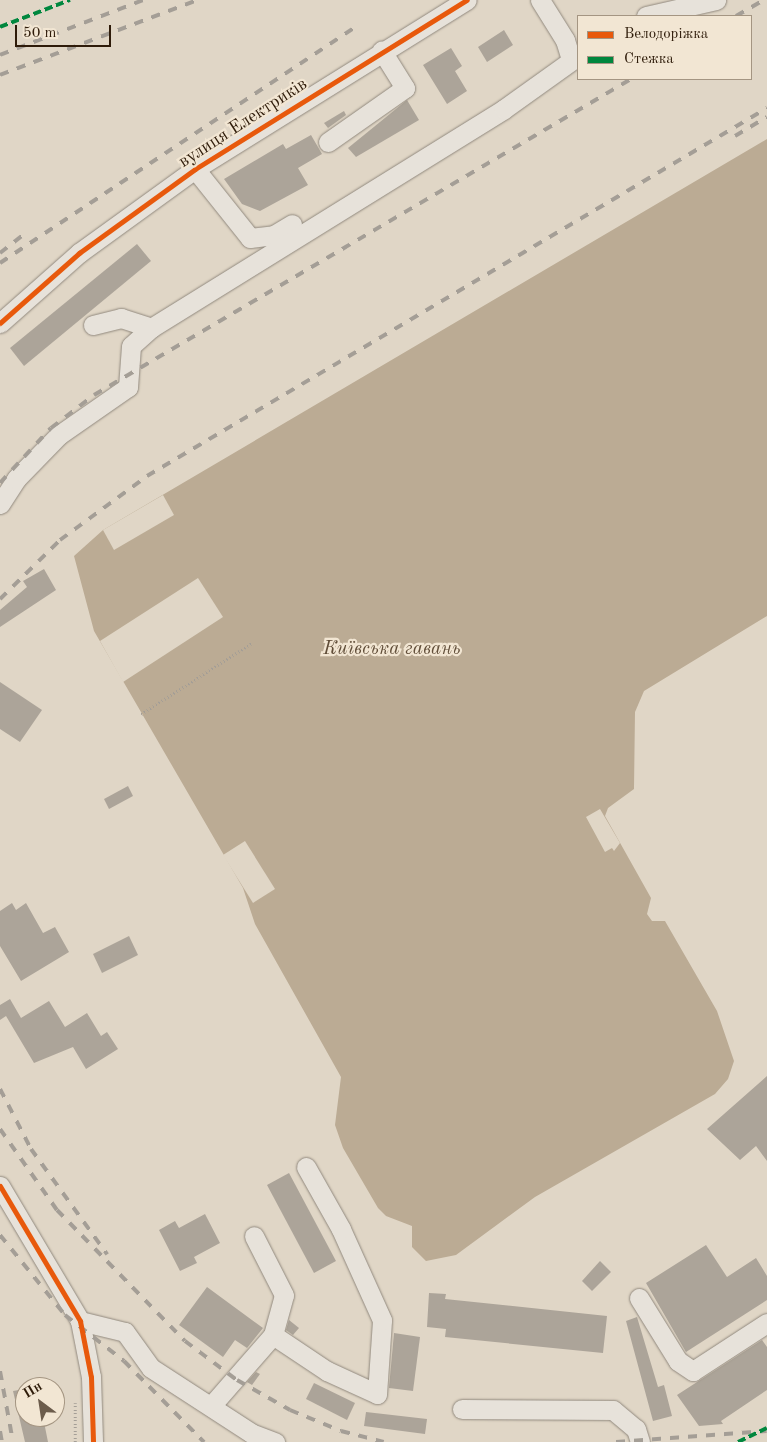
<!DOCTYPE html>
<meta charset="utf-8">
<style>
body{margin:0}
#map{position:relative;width:767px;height:1442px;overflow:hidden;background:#e0d6c6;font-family:"Old Standard TT",serif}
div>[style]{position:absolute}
.water>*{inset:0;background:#bbab94}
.pier>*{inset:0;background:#e0d6c6}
.building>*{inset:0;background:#aca499}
.path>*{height:2.5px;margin-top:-1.25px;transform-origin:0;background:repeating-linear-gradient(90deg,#a49e96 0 1px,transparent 0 3.5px)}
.roads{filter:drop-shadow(0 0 1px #91897e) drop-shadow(0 0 1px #91897e)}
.minor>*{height:19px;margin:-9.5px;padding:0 9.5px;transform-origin:9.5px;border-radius:9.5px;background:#e7e2da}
.rail>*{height:4px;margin-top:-2px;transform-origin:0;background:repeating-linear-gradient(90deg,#a49e96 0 9px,transparent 0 18px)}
.quiet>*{height:4px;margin-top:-2px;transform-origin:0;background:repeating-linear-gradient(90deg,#00873e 0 8px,transparent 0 12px)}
.cycleway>*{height:5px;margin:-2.5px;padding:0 2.5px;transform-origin:2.5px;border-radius:2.5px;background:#e8590c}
span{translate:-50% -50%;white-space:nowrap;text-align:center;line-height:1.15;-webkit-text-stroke:4.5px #f2e6d3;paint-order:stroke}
.street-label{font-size:18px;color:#2e1b09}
.water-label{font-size:19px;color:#604d38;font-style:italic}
.legend{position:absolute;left:577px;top:15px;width:175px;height:65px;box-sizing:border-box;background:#f2e6d3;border:1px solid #a49582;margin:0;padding:6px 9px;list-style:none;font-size:15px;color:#2e1b09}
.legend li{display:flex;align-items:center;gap:10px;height:25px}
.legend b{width:25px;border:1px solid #a49582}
.north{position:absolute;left:15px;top:1377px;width:50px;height:50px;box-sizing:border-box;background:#f2e6d3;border:1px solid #a49582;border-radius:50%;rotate:329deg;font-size:14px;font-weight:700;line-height:20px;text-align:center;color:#2e1b09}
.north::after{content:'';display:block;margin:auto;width:18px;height:22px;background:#6c5c4b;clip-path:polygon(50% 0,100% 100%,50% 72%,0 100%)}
.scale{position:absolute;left:15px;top:25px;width:96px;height:22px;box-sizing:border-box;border:2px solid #2e1b09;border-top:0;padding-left:6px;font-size:15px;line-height:18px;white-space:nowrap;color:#2e1b09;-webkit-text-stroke:4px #f2e6d3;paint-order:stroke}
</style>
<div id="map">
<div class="water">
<div style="clip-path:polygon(767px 139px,767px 616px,644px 691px,635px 712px,634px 789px,608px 808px,605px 816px,651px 898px,647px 914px,652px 921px,665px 921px,717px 1011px,734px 1061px,728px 1079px,715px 1094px,535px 1197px,456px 1255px,426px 1261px,412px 1247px,412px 1226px,386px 1216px,378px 1208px,343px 1148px,335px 1125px,341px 1077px,255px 924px,243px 888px,94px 631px,74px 556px,103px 530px)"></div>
</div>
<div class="pier">
<div style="clip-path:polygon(163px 495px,174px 515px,114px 550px,103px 530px)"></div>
<div style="clip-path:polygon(198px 578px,223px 617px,123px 682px,100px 641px)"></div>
<div style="clip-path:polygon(600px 809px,620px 843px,614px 851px,612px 848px,605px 852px,586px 817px)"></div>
<div style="clip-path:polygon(245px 841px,275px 889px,253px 903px,223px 855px)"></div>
</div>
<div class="building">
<div style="clip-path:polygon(504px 30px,513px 45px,487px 62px,478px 47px)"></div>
<div style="clip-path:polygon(451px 48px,462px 66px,455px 71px,467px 91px,447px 104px,423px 65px)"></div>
<div style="clip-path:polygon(407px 100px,419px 120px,356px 157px,348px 148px)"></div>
<div style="clip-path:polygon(344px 111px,346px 115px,328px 128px,324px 123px)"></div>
<div style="clip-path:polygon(311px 135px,322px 154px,298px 168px,308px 185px,260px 211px,242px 204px,224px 179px,283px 144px,286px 149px)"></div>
<div style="clip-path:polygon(137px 244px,151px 261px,24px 366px,10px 348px)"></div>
<div style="clip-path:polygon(44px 569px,56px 590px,0 627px,0 610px,27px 587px,23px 581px)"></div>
<div style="clip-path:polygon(0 682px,42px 710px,20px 742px,0 729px)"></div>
<div style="clip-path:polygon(128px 786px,133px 796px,109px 809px,104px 799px)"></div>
<div style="clip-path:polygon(12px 903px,16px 910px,26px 903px,43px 933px,55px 927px,69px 952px,21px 981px,0 946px,0 911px)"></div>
<div style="clip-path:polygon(129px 936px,138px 955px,102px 973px,93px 954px)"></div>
<div style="clip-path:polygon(10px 999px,21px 1018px,49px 1001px,65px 1027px,87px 1013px,101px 1036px,107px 1032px,118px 1049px,86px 1069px,73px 1047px,34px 1063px,6px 1016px,0 1020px,0 1005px)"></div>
<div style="clip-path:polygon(767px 1076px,767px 1161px,756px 1146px,740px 1160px,707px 1129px)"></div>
<div style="clip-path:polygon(289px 1173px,336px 1261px,314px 1273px,267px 1185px)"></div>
<div style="clip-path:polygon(205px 1214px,220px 1243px,194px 1257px,197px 1263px,180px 1271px,159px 1230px,175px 1221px,179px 1228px)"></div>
<div style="clip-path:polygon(706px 1245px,727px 1277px,756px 1258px,767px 1276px,767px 1300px,686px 1352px,646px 1283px)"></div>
<div style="clip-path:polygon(600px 1261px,611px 1272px,592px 1291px,582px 1281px)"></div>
<div style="clip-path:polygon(207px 1287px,263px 1328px,247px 1348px,235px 1340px,223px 1357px,179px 1325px)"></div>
<div style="clip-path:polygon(429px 1293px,446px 1294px,445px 1299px,607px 1316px,603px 1353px,445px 1337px,446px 1329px,427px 1327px)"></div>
<div style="clip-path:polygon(637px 1317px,658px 1387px,664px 1385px,672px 1416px,653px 1421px,626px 1321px)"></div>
<div style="clip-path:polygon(289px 1320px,299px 1328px,293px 1335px,286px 1330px)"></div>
<div style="clip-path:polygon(394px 1333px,420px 1337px,413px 1391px,389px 1388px)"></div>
<div style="clip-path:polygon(762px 1340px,767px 1347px,767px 1390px,721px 1421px,723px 1424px,699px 1426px,677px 1395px)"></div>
<div style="clip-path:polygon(256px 1372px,260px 1374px,252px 1385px,247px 1382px)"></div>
<div style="clip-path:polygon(314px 1383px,355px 1403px,347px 1420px,306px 1399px)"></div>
<div style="clip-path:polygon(25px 1389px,25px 1417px,43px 1417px,48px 1442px,25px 1442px,13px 1391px)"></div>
<div style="clip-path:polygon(366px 1412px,427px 1419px,425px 1434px,364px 1426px)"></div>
</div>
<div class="path">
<div style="left:141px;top:714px;width:132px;rotate:-32.6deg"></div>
<div style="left:75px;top:1442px;width:39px;rotate:-90deg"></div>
</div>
<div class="roads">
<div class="minor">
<div style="left:540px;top:0;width:47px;rotate:58deg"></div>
<div style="left:565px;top:40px;width:21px;rotate:73deg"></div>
<div style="left:646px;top:16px;width:72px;rotate:-12.9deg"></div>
<div style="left:328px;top:142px;width:94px;rotate:-35deg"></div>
<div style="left:405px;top:88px;width:44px;rotate:-121.9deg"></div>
<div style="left:195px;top:169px;width:88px;rotate:51.4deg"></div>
<div style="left:250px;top:238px;width:24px;rotate:-7deg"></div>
<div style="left:274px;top:235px;width:21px;rotate:-31deg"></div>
<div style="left:0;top:323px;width:106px;rotate:-41.5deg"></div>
<div style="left:79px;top:253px;width:143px;rotate:-35.9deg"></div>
<div style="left:195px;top:169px;width:320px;rotate:-31.9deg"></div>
<div style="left:93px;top:325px;width:29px;rotate:-14deg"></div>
<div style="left:121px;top:318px;width:32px;rotate:18deg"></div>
<div style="left:151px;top:328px;width:415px;rotate:-31.8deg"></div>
<div style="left:504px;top:109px;width:91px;rotate:-35.6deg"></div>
<div style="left:0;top:504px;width:30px;rotate:-57deg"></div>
<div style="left:16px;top:479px;width:62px;rotate:-45.7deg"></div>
<div style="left:59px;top:435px;width:84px;rotate:-34.8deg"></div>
<div style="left:128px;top:387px;width:41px;rotate:-85.8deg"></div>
<div style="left:131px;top:346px;width:27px;rotate:-42deg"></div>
<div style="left:0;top:1186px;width:157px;rotate:59.3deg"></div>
<div style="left:80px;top:1321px;width:57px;rotate:78.9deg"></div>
<div style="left:91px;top:1377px;width:65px;rotate:88.2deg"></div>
<div style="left:639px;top:1298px;width:74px;rotate:58.2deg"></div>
<div style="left:678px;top:1361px;width:18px;rotate:34deg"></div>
<div style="left:693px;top:1371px;width:88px;rotate:-33deg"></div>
<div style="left:80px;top:1321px;width:46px;rotate:13.7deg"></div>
<div style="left:125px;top:1332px;width:44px;rotate:54.2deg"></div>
<div style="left:151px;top:1368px;width:119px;rotate:33deg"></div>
<div style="left:251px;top:1433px;width:26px;rotate:21deg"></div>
<div style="left:273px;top:1335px;width:65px;rotate:33.7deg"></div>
<div style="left:327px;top:1371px;width:55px;rotate:24.7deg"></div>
<div style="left:377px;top:1394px;width:74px;rotate:-86.1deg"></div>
<div style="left:382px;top:1320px;width:100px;rotate:-114.3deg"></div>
<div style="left:341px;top:1229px;width:71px;rotate:-119.4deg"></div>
<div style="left:211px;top:1406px;width:94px;rotate:-48.9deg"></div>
<div style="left:273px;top:1335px;width:41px;rotate:-74.6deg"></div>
<div style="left:284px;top:1295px;width:66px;rotate:-117deg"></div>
<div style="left:462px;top:1409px;width:151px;rotate:0.4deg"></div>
<div style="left:613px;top:1410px;width:30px;rotate:40deg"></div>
<div style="left:636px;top:1429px;width:14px;rotate:73deg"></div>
</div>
</div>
<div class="rail">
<div style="left:736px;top:16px;width:32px;rotate:-30deg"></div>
<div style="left:0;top:55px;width:153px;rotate:-21deg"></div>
<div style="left:0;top:75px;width:211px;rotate:-20.8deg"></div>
<div style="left:735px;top:136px;width:37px;rotate:-31deg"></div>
<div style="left:0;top:253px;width:33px;rotate:-38deg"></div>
<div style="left:0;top:263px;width:430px;rotate:-33.6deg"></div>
<div style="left:0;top:483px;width:75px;rotate:-47.2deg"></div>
<div style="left:51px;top:428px;width:54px;rotate:-37.5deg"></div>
<div style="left:94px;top:395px;width:623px;rotate:-30.47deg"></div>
<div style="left:0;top:599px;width:84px;rotate:-44.5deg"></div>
<div style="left:60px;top:540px;width:108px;rotate:-36.3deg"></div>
<div style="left:147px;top:476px;width:721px;rotate:-30.69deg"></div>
<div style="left:0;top:1089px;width:68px;rotate:62.7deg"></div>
<div style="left:31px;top:1149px;width:130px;rotate:54.1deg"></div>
<div style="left:0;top:1129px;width:99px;rotate:54.9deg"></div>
<div style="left:57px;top:1210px;width:183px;rotate:45.7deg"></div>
<div style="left:185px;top:1341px;width:65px;rotate:36.9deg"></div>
<div style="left:237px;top:1380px;width:61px;rotate:29.5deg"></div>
<div style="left:290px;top:1410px;width:55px;rotate:22.4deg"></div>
<div style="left:341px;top:1431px;width:44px;rotate:14.3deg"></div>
<div style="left:0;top:1235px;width:103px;rotate:50.9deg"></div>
<div style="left:65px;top:1315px;width:75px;rotate:37.9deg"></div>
<div style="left:124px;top:1361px;width:114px;rotate:45.4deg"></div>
<div style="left:0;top:1371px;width:72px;rotate:79.6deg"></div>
<div style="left:0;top:1431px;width:11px;rotate:80deg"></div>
<div style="left:616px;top:1442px;width:151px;rotate:-4.2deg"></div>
</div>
<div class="quiet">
<div style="left:0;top:27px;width:75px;rotate:-21.1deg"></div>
<div style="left:738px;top:1442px;width:32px;rotate:-26deg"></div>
</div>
<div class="cycleway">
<div style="left:0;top:323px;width:106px;rotate:-41.5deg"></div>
<div style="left:79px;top:253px;width:143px;rotate:-35.9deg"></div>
<div style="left:195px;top:169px;width:320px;rotate:-31.9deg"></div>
<div style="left:0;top:1186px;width:157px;rotate:59.3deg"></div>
<div style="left:80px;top:1321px;width:57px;rotate:78.9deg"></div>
<div style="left:91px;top:1377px;width:65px;rotate:88.2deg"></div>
</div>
<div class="street-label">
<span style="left:243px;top:123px;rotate:-33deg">вулиця Електриків</span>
</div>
<div class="water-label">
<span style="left:392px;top:650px">Київська гавань</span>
</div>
<ul class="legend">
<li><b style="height:6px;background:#e8590c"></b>Велодоріжка</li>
<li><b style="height:6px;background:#00873e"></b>Стежка</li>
</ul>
<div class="north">Пн</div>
<div class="scale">50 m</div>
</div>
